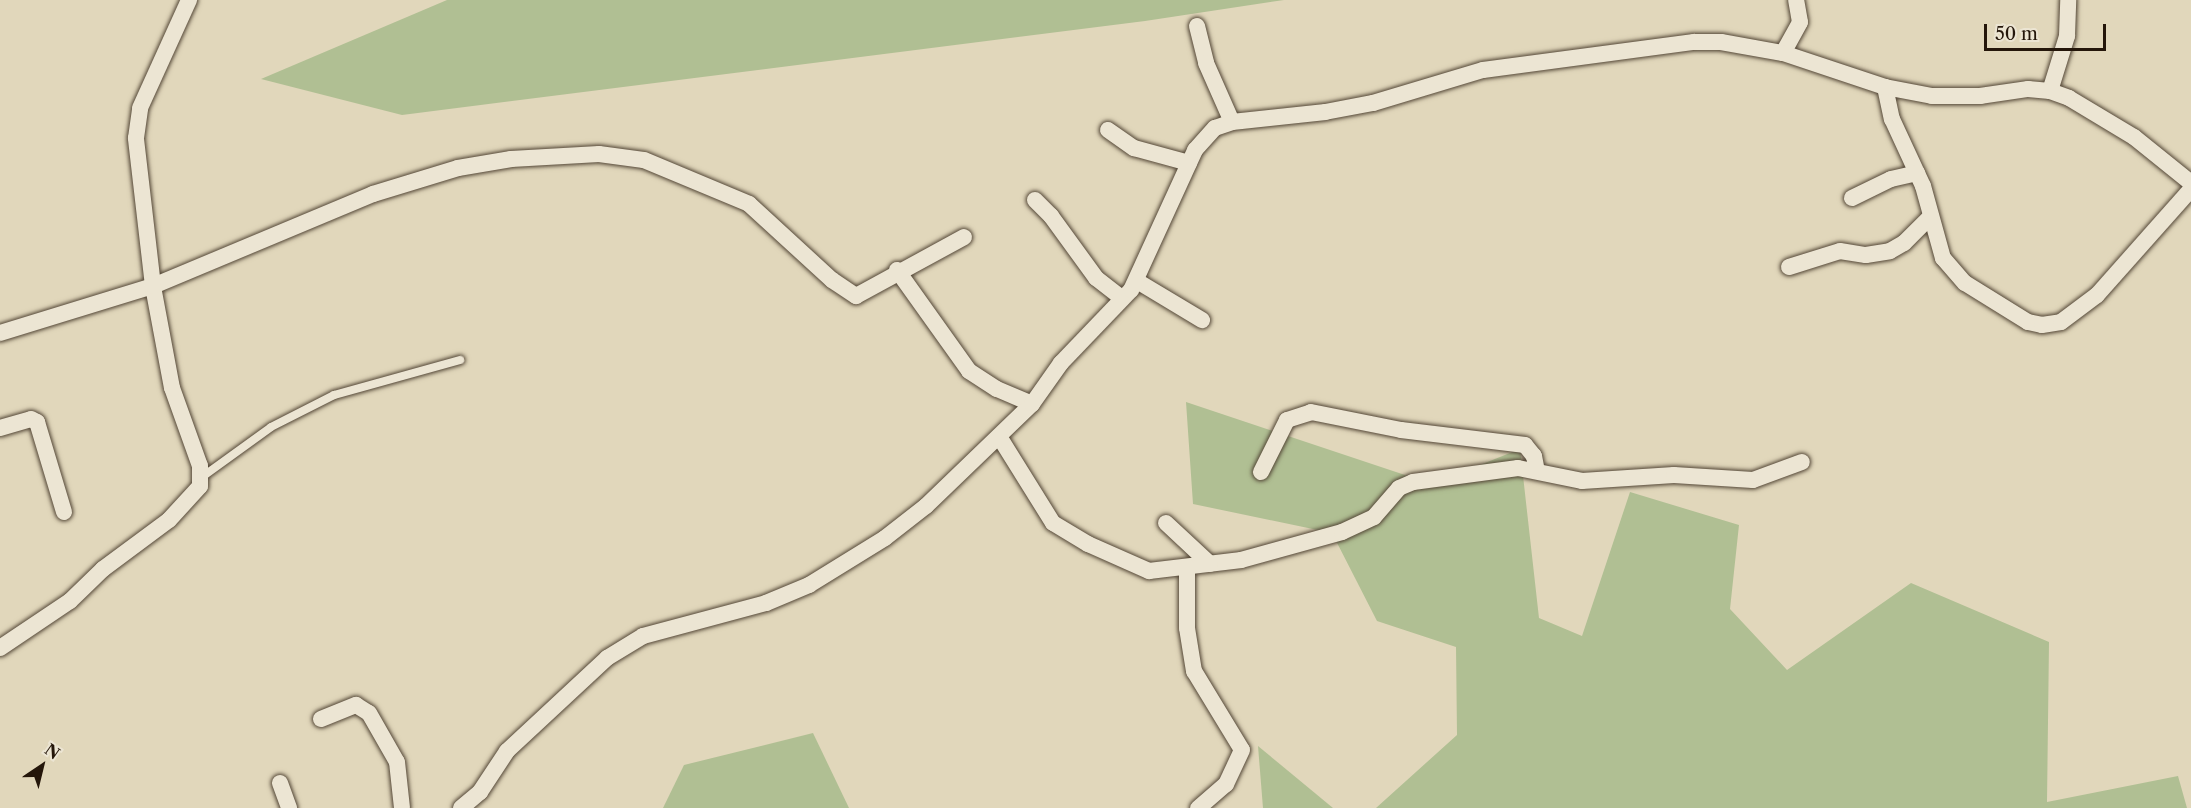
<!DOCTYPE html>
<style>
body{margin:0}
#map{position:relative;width:2191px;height:808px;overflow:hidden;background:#e1d7bb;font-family:"Libre Caslon Text",serif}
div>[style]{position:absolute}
.green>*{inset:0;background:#b0bf93}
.roads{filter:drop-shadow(0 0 2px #534636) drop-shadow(0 0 2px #534636)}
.service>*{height:8px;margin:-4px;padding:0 4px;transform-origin:4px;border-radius:4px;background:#ece5d3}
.minor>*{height:16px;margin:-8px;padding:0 8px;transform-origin:8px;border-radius:8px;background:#ece5d3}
span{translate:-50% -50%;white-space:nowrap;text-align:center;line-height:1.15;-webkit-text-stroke:6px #ece5d3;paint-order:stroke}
.north{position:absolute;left:12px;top:736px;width:60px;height:60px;-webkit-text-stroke:4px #ece5d3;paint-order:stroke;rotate:35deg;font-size:16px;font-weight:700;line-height:24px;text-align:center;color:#24160a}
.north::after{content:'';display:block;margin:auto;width:21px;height:27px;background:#24160a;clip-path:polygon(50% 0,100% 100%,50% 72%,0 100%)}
.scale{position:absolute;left:1984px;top:24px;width:122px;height:27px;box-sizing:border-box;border:3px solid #24160a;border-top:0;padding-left:8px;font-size:18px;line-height:21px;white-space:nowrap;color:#24160a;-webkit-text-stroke:4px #ece5d3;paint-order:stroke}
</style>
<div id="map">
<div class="green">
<div style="clip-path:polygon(447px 0,1284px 0,1145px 21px,402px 115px,261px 79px)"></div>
<div style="clip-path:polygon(1186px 402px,1432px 484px,1520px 449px,1539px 618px,1582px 636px,1630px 492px,1739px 525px,1730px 609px,1787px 670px,1911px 583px,2049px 642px,2047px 802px,2178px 776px,2187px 808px,1376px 808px,1457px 735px,1456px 647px,1377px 621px,1332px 533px,1193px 504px)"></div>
<div style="clip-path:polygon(813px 733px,849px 808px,663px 808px,684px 765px)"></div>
<div style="clip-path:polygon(1258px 746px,1333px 808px,1263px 808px)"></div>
</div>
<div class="roads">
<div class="service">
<div style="left:202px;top:477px;width:85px;rotate:-35.9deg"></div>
<div style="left:271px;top:427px;width:71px;rotate:-26.9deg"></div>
<div style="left:334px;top:395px;width:131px;rotate:-15.5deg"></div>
</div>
<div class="minor">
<div style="left:1197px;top:26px;width:38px;rotate:76deg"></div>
<div style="left:1206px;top:63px;width:64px;rotate:66.2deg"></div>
<div style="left:1783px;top:53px;width:35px;rotate:-61deg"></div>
<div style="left:1800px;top:22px;width:22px;rotate:-100deg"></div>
<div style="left:1885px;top:87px;width:33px;rotate:78deg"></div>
<div style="left:1892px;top:119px;width:74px;rotate:65.2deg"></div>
<div style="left:1923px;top:186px;width:75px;rotate:74.5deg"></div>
<div style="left:1943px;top:258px;width:33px;rotate:49deg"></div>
<div style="left:1965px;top:283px;width:74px;rotate:31.8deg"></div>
<div style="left:2028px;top:322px;width:14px;rotate:12deg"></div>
<div style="left:2042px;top:325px;width:19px;rotate:-9deg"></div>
<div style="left:2061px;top:322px;width:45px;rotate:-36.9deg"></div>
<div style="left:2097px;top:295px;width:142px;rotate:-48.4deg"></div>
<div style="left:2050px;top:91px;width:58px;rotate:-72.8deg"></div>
<div style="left:2067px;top:36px;width:36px;rotate:-88deg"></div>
<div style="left:1108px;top:130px;width:32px;rotate:35deg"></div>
<div style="left:1134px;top:148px;width:57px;rotate:15.3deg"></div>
<div style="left:1852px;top:198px;width:43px;rotate:-26deg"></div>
<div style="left:1891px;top:179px;width:27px;rotate:-13deg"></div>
<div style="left:1035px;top:200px;width:23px;rotate:45deg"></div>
<div style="left:1051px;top:216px;width:77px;rotate:54deg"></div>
<div style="left:1096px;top:278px;width:33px;rotate:38deg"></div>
<div style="left:1789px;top:267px;width:53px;rotate:-17.4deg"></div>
<div style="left:1840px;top:251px;width:26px;rotate:9deg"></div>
<div style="left:1866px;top:255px;width:24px;rotate:-9deg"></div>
<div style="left:1890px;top:251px;width:16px;rotate:-30deg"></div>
<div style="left:1904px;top:243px;width:37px;rotate:-45deg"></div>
<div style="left:897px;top:270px;width:124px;rotate:54.5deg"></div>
<div style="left:969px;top:371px;width:33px;rotate:33deg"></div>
<div style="left:997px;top:389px;width:38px;rotate:23deg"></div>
<div style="left:1137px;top:281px;width:76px;rotate:31deg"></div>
<div style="left:0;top:333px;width:160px;rotate:-17.1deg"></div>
<div style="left:153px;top:286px;width:238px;rotate:-22.7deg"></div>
<div style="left:373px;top:194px;width:89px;rotate:-17deg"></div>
<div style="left:458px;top:168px;width:54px;rotate:-9.6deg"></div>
<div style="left:511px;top:159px;width:88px;rotate:-3.3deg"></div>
<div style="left:599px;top:154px;width:45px;rotate:7.6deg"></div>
<div style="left:644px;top:160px;width:114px;rotate:22.7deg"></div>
<div style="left:749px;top:204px;width:113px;rotate:42.5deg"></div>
<div style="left:832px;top:280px;width:29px;rotate:34deg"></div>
<div style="left:856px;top:296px;width:123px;rotate:-28.6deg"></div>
<div style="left:0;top:428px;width:32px;rotate:-16deg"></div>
<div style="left:31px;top:419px;width:7px;rotate:27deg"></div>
<div style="left:37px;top:422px;width:94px;rotate:73.3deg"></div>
<div style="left:1000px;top:438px;width:100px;rotate:58.1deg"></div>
<div style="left:1053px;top:523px;width:41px;rotate:31deg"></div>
<div style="left:1088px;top:544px;width:67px;rotate:23.9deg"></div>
<div style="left:1149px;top:571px;width:93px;rotate:-6.8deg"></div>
<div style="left:1241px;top:560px;width:105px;rotate:-15.5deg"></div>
<div style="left:1342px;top:532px;width:35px;rotate:-25deg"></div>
<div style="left:1374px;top:517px;width:38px;rotate:-49deg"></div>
<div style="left:1399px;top:488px;width:15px;rotate:-23deg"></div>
<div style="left:1413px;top:482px;width:106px;rotate:-7.6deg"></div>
<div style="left:1518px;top:468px;width:65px;rotate:11.5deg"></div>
<div style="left:1582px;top:481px;width:92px;rotate:-3.7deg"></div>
<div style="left:1674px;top:475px;width:79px;rotate:3.6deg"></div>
<div style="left:1753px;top:480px;width:52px;rotate:-20.2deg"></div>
<div style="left:1261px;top:472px;width:58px;rotate:-63.4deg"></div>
<div style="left:1287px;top:420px;width:25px;rotate:-18deg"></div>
<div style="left:1311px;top:412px;width:92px;rotate:11.3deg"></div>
<div style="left:1401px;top:430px;width:125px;rotate:6.9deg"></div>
<div style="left:1525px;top:445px;width:14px;rotate:51deg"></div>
<div style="left:1534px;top:456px;width:15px;rotate:79deg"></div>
<div style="left:1166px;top:523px;width:60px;rotate:43deg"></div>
<div style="left:1187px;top:567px;width:61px;rotate:90deg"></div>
<div style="left:1187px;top:628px;width:44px;rotate:80.8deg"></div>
<div style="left:1194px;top:671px;width:92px;rotate:58.7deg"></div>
<div style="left:1242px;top:750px;width:38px;rotate:115deg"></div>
<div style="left:1226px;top:784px;width:37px;rotate:139deg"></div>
<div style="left:0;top:648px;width:84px;rotate:-33.9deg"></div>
<div style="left:70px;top:601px;width:46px;rotate:-44.1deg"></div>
<div style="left:103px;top:569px;width:82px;rotate:-36.6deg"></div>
<div style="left:169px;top:520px;width:46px;rotate:-47.6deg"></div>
<div style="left:200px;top:486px;width:20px;rotate:-90deg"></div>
<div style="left:200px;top:466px;width:83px;rotate:-109.7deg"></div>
<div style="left:172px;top:388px;width:104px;rotate:-100.6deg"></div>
<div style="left:153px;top:286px;width:149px;rotate:-96.6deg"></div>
<div style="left:136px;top:138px;width:30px;rotate:-82deg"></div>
<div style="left:140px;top:108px;width:119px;rotate:-65.6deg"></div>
<div style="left:321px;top:719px;width:38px;rotate:-22deg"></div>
<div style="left:356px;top:705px;width:15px;rotate:32deg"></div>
<div style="left:369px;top:713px;width:56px;rotate:60.3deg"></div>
<div style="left:397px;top:762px;width:46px;rotate:83.8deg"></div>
<div style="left:280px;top:783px;width:27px;rotate:70deg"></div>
<div style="left:461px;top:808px;width:25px;rotate:-40deg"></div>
<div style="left:480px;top:792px;width:49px;rotate:-56.6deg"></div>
<div style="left:507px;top:751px;width:137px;rotate:-42.9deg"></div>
<div style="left:607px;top:658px;width:42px;rotate:-31.4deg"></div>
<div style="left:643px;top:636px;width:127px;rotate:-15deg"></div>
<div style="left:766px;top:603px;width:47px;rotate:-22.7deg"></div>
<div style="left:809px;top:585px;width:89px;rotate:-31.7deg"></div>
<div style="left:885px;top:538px;width:52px;rotate:-38deg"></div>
<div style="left:926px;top:506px;width:147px;rotate:-43.9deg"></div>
<div style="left:1032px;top:404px;width:50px;rotate:-54.7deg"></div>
<div style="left:1061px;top:363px;width:101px;rotate:-46.2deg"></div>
<div style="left:1131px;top:290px;width:154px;rotate:-65.4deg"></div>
<div style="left:1195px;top:150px;width:30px;rotate:-48deg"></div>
<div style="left:1215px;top:128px;width:18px;rotate:-19deg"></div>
<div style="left:1232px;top:122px;width:94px;rotate:-6.1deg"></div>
<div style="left:1325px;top:112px;width:49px;rotate:-10.6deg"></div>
<div style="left:1373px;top:103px;width:115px;rotate:-16.7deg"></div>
<div style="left:1483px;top:70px;width:213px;rotate:-7.6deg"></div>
<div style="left:1694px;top:42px;width:27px"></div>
<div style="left:1721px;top:42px;width:63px;rotate:10.1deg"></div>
<div style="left:1783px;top:53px;width:108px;rotate:18.4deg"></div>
<div style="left:1885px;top:87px;width:48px;rotate:10.8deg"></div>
<div style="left:1932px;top:96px;width:48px"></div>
<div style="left:1980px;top:96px;width:49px;rotate:-8.3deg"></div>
<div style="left:2028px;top:89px;width:22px;rotate:5deg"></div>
<div style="left:2050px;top:91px;width:20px;rotate:20deg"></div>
<div style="left:2069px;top:98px;width:76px;rotate:31deg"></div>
<div style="left:2134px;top:137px;width:73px;rotate:38.9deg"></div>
</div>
</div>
<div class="north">N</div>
<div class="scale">50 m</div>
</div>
